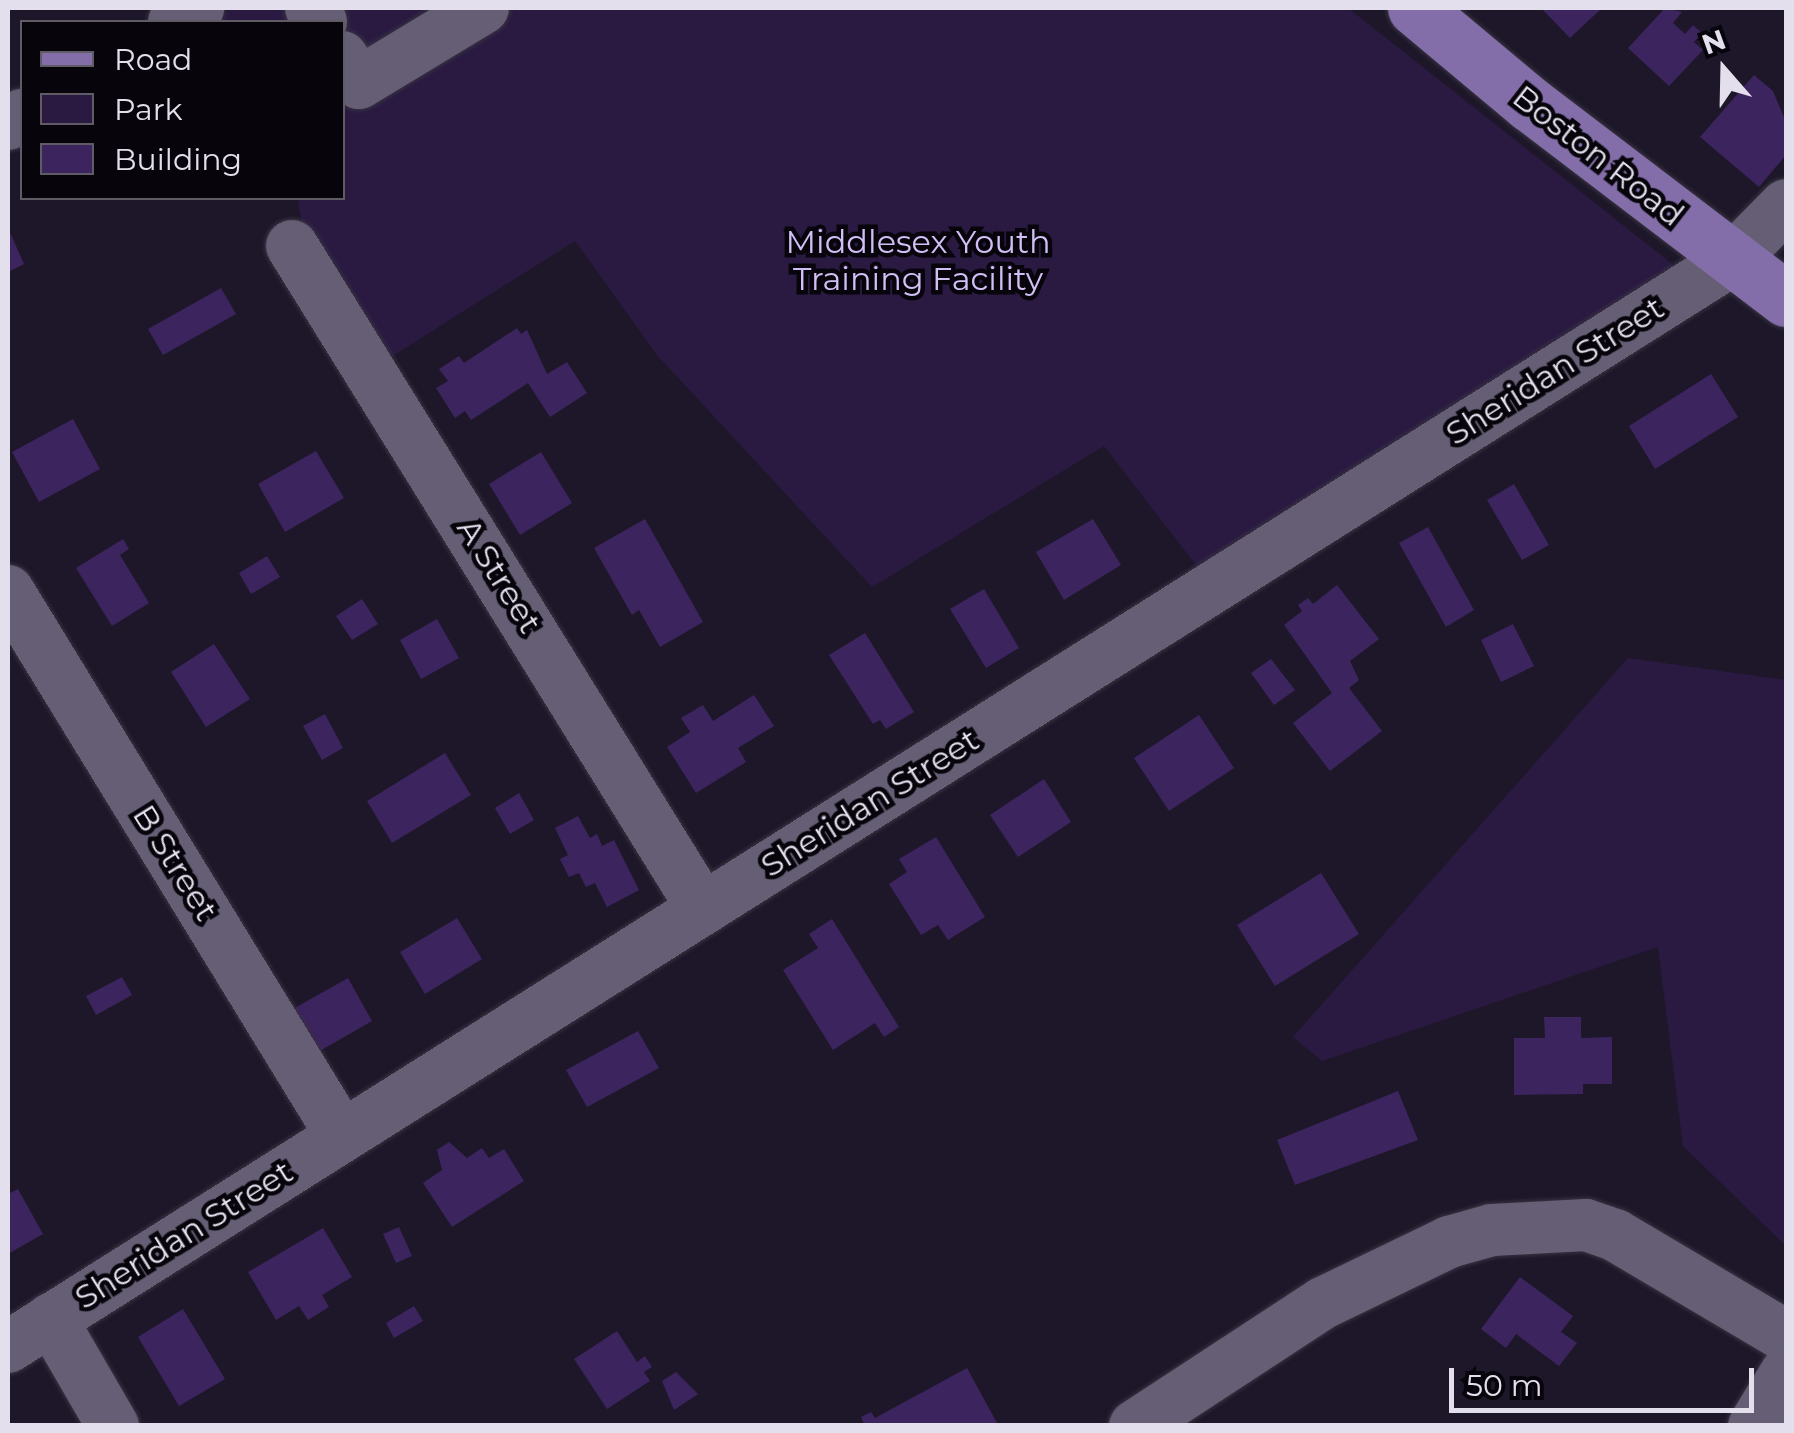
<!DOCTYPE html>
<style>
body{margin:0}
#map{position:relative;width:1794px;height:1433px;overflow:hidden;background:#1d1729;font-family:Montserrat,sans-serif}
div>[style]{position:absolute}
.green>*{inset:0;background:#2a1a42}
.building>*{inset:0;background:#3c245f}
.roads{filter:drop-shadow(0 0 2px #383341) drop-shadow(0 0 2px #383341)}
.minor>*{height:52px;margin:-26px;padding:0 26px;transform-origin:26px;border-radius:26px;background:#655e75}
.major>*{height:55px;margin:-27.5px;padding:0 27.5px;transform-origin:27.5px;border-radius:27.5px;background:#836ea9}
span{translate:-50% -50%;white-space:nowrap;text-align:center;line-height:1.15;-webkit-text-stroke:9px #07050b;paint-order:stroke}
.street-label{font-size:32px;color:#e3dfec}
.park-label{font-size:32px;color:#d0bef5}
.frame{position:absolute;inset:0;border:10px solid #e3dfec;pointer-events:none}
.legend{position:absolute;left:20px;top:20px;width:325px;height:180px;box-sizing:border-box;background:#07050b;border:2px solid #5f5c65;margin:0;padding:12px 18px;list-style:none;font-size:30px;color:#e3dfec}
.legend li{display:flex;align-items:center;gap:20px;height:50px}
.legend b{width:50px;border:2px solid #5f5c65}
.north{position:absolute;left:1674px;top:20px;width:100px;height:100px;-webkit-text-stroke:8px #07050b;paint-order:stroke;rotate:340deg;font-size:28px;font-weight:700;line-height:40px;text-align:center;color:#e3dfec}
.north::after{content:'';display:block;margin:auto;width:35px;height:45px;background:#e3dfec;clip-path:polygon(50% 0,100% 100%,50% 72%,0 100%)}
.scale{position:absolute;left:1449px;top:1368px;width:305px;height:45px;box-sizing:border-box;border:5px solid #e3dfec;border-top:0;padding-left:12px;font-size:30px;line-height:35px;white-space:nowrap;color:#e3dfec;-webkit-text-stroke:8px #07050b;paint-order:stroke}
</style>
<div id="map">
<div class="green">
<div style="clip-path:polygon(232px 8px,1348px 8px,1690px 278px,1202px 573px,1104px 446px,872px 587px,657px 355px,575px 241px,383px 362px,304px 238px,298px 198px,342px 198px,342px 22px,214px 22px)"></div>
<div style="clip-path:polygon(1628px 658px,1786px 680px,1786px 1246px,1683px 1146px,1658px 947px,1322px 1061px,1293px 1037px)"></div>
</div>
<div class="building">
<div style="clip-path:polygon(1541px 8px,1602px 8px,1570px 38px)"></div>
<div style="clip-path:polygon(1665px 8px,1682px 12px,1673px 23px,1685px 34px,1693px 25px,1702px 33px,1694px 42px,1703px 50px,1669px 86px,1628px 48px)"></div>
<div style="clip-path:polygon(1754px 75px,1773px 91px,1786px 122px,1786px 155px,1759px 187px,1700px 137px)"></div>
<div style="clip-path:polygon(8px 228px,24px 264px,8px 272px)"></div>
<div style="clip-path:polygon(221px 288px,236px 314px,163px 355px,148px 329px)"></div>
<div style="clip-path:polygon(517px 328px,521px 334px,527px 330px,547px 374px,567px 362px,587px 393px,550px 417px,528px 383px,471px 420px,465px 411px,455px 418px,436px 388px,448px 381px,439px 369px,459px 356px,464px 363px)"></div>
<div style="clip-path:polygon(1711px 374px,1738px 417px,1655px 469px,1629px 426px)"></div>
<div style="clip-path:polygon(73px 419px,100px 469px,39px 502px,12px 452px)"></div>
<div style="clip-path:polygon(316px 451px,344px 498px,285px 532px,258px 484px)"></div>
<div style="clip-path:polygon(541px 452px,572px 503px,520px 535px,489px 484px)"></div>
<div style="clip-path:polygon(1514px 484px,1549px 545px,1522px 560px,1487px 500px)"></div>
<div style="clip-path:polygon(645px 519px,703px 622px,660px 647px,639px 610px,632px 615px,594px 548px)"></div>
<div style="clip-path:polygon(1093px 519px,1121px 565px,1064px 600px,1036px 552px)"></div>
<div style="clip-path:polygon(1428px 527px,1474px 610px,1446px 627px,1399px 543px)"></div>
<div style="clip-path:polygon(123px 539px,129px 549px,120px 555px,149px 603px,112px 626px,76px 568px)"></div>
<div style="clip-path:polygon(267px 556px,280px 577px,251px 594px,239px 573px)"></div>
<div style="clip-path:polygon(1337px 585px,1379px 639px,1350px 661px,1359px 680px,1349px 688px,1382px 731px,1330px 771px,1293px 723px,1332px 693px,1284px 625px,1302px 611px,1298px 605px,1308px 598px,1313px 604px)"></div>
<div style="clip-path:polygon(984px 589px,1019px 648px,986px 668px,950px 609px)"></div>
<div style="clip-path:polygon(362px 599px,378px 624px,352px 640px,336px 616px)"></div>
<div style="clip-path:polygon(437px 619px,459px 658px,421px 679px,400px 640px)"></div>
<div style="clip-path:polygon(1513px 624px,1534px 666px,1501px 682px,1481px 640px)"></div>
<div style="clip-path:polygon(865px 633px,914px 712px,886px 729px,880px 720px,873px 724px,829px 655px)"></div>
<div style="clip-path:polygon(214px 644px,250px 699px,206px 727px,171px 672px)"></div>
<div style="clip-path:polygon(1271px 659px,1295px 690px,1274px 705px,1251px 673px)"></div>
<div style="clip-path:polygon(754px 695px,774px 726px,738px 748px,746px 762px,696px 793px,667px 747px,690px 732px,681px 718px,703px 705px,713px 721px)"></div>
<div style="clip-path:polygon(325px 714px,343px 748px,322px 760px,303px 726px)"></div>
<div style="clip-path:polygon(1199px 715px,1234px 768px,1169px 811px,1134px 758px)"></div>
<div style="clip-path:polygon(445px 753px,471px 795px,392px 843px,367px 801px)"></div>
<div style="clip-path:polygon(1044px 779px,1071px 822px,1018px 857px,990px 815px)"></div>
<div style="clip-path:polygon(519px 793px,534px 820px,510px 834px,495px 808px)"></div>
<div style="clip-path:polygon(578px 816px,590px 838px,597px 834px,602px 846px,614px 840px,639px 890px,607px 907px,595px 883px,586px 887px,579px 873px,569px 877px,560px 859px,568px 855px,555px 828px)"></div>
<div style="clip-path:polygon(936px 837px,985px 917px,948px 940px,938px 925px,921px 935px,889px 884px,907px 872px,899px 859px)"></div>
<div style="clip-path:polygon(1321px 873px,1359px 934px,1275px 986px,1237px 925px)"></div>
<div style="clip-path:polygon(457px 918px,482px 959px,425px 994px,400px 952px)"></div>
<div style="clip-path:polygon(832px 919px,899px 1027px,884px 1037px,875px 1023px,833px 1050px,783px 970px,818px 948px,809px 934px)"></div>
<div style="clip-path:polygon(122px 977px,132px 995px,96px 1015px,86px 996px)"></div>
<div style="clip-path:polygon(348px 978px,372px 1021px,318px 1052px,286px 1013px)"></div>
<div style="clip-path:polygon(1544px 1017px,1581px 1017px,1581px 1038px,1612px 1037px,1612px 1084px,1583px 1084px,1583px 1094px,1514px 1095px,1514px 1038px,1545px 1038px)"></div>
<div style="clip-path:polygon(638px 1031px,659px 1068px,587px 1107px,566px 1070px)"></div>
<div style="clip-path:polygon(1398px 1091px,1418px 1140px,1295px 1185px,1277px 1140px)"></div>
<div style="clip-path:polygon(449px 1142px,467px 1158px,482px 1148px,489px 1158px,504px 1149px,524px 1181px,452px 1227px,423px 1183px,442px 1170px,437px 1150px)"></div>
<div style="clip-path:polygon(18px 1189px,43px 1234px,8px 1254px,8px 1194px)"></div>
<div style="clip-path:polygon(399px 1227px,412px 1256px,396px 1263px,383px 1234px)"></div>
<div style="clip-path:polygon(323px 1228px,352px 1277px,322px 1295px,329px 1307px,308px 1320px,299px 1306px,276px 1320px,248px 1272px)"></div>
<div style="clip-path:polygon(1520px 1277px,1573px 1316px,1561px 1332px,1577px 1343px,1559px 1366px,1516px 1334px,1506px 1348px,1481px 1329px)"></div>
<div style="clip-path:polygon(414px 1306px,423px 1321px,394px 1338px,386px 1323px)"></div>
<div style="clip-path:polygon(183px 1309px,225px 1379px,179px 1406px,138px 1337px)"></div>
<div style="clip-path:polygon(617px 1331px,637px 1362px,645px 1356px,652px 1367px,644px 1372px,650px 1381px,607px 1409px,574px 1359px)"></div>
<div style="clip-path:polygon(967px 1368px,997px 1423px,865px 1426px,861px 1417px,871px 1412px,875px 1418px)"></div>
<div style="clip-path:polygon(676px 1372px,698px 1394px,674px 1410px,662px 1381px)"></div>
</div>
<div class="roads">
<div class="minor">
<div style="left:311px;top:8px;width:17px;rotate:54deg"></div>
<div style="left:174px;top:22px;width:28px;rotate:-30deg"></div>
<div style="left:342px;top:57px;width:31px;rotate:57deg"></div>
<div style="left:359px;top:83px;width:145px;rotate:-31.2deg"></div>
<div style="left:8px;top:124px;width:17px;rotate:-33deg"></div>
<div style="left:292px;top:246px;width:780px;rotate:58.2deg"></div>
<div style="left:8px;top:591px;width:639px;rotate:58.5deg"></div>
<div style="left:51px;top:1319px;width:124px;rotate:59.9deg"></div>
<div style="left:8px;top:1347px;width:2038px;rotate:-32.23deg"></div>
<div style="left:1732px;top:260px;width:77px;rotate:-45.5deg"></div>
<div style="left:1135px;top:1426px;width:225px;rotate:-33.2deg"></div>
<div style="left:1323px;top:1303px;width:140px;rotate:-25.8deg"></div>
<div style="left:1449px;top:1242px;width:45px;rotate:-15.6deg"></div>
<div style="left:1492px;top:1230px;width:94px;rotate:-3deg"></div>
<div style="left:1586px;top:1225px;width:31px;rotate:19deg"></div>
<div style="left:1615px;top:1235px;width:199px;rotate:30.6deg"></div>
<div style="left:1754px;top:1426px;width:62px;rotate:-58.9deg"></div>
</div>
<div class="major">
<div style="left:1415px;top:8px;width:150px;rotate:39.9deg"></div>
<div style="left:1530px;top:104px;width:322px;rotate:37.3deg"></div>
</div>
</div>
<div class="street-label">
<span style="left:1598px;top:156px;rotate:38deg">Boston Road</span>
<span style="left:1555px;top:371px;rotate:-32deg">Sheridan Street</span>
<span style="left:499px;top:576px;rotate:58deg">A Street</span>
<span style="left:870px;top:803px;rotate:-32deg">Sheridan Street</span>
<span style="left:175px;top:863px;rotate:58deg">B Street</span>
<span style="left:184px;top:1235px;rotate:-32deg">Sheridan Street</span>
</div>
<div class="park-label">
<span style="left:918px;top:261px">Middlesex Youth<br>Training Facility</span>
</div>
<div class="frame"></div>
<ul class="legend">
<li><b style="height:12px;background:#836ea9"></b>Road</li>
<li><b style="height:28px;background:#2a1a42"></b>Park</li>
<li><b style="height:28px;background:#3c245f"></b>Building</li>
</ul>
<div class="north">N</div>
<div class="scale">50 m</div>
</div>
